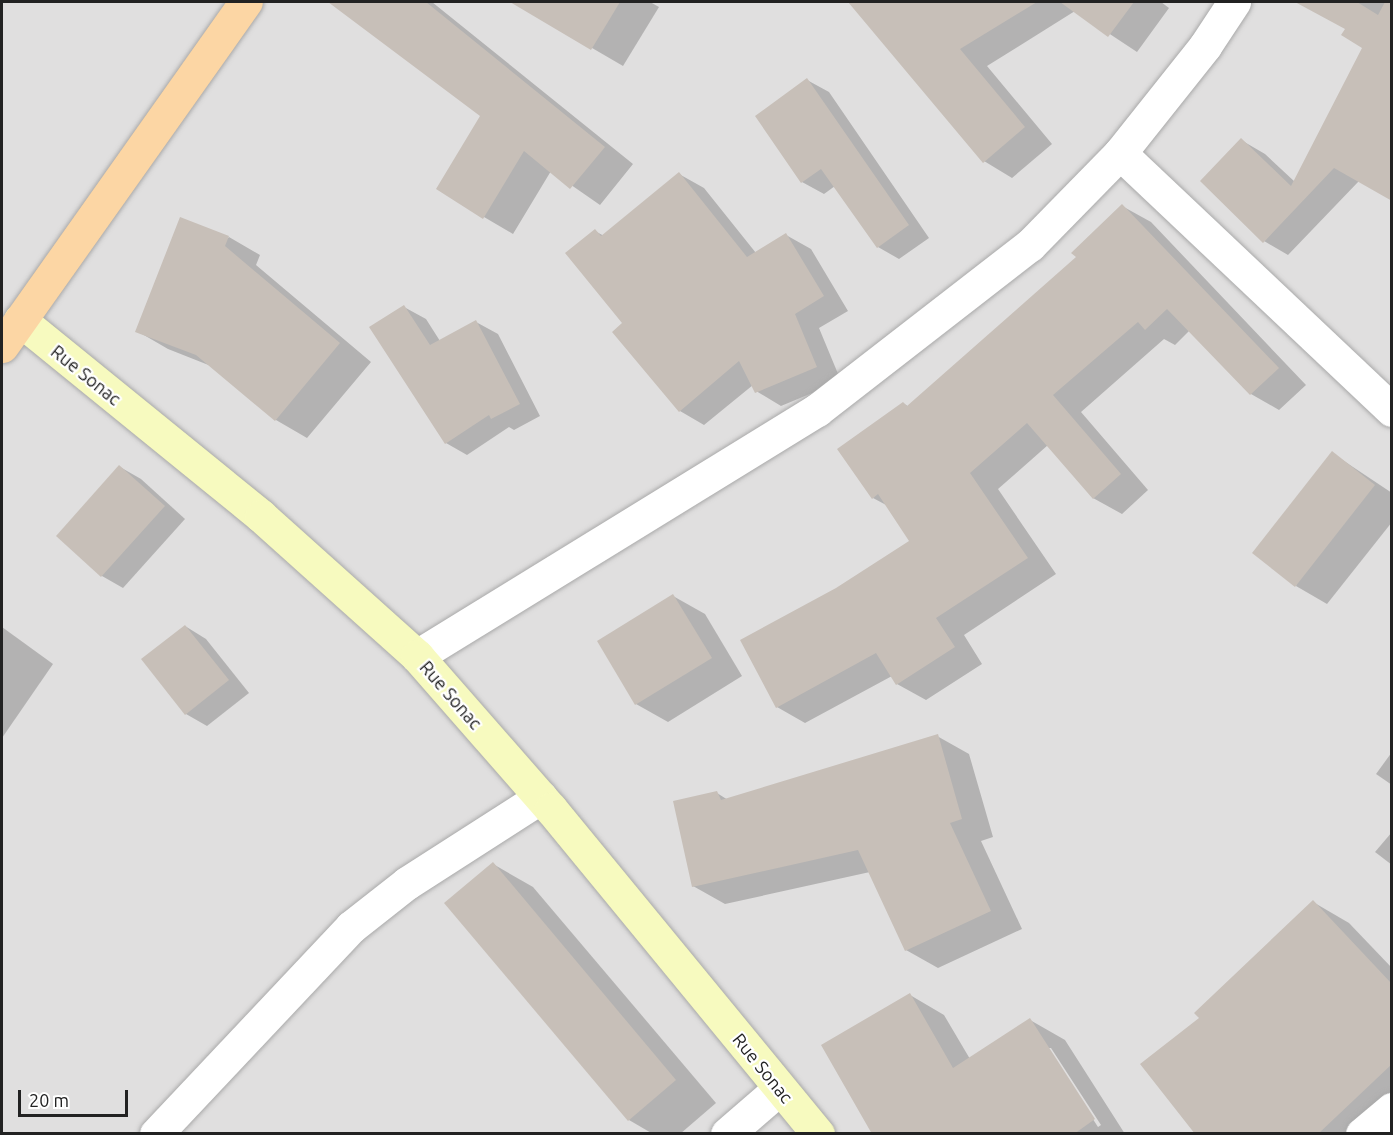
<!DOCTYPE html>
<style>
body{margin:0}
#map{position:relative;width:1393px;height:1135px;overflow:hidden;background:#f2efe9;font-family:Ubuntu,sans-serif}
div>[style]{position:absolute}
.residential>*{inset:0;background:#e0dfdf}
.shadow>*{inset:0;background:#0003}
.building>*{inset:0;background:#c7bfb8}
.roads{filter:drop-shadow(0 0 2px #a9a9a9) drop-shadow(0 0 2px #a9a9a9)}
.street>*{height:33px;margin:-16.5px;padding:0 16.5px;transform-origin:16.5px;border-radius:16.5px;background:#fff}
.secondary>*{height:33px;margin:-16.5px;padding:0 16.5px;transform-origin:16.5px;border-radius:16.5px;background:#f7fabf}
.primary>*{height:33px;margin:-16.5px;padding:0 16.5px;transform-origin:16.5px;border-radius:16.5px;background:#fcd6a4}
span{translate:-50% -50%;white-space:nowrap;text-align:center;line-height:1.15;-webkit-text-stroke:4.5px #fff;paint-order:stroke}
.street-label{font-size:18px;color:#222}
.frame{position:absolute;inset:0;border:3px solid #222;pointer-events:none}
.scale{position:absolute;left:18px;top:1090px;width:110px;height:27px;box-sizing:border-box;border:3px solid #222;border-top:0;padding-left:8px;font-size:18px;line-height:21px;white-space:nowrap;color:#222;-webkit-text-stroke:4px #fff;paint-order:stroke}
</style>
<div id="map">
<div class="residential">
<div style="clip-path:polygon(2px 2px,1391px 2px,1391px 1133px,2px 1133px)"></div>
</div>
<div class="shadow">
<div style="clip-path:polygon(363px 2px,432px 2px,633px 164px,600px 205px,551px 171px,513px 234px,484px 217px,482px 116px,352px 17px)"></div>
<div style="clip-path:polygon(513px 2px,650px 2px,659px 7px,623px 66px)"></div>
<div style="clip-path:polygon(850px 2px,1161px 2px,1169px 8px,1137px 52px,1075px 11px,987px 66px,1052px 144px,1012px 178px,984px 161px)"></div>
<div style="clip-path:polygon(1297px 2px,1386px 2px,1379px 16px,1359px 181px,1288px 255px,1264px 241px,1241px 140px,1265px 154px,1295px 182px,1364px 48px,1347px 29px)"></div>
<div style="clip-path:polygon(807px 80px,829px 92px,929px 238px,899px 259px,878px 247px,835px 186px,824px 194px,802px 182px)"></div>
<div style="clip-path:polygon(679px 174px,704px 188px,756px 253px,786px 235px,811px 249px,848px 311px,819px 328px,841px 381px,781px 406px,756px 391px,753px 385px,704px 425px,680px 411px,624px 324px,595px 231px,604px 236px)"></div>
<div style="clip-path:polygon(1122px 206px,1151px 222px,1306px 385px,1279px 410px,1251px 394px,1190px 330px,1175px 345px,1164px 339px,1081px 412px,1148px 490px,1122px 514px,1093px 498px,1048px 445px,998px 489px,1056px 574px,964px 635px,982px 664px,926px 700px,897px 684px,892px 676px,805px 723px,777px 707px,837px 589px,912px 541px,888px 506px,873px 498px,903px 403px,909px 407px,1078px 258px)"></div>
<div style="clip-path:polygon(229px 237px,260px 255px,256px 265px,371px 362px,307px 438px,276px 420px,211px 366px,168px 349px,137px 331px)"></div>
<div style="clip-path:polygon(404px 307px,426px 319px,440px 341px,476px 322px,498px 334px,540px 416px,514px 430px,509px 427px,467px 455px,446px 443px)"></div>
<div style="clip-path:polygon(1332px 453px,1392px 493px,1392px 522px,1327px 604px,1296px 586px)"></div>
<div style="clip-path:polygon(120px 467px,141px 479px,185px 519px,123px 588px,102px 576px,58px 536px)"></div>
<div style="clip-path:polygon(673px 596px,705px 614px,742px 676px,668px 722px,636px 704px,599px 641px)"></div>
<div style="clip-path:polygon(185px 626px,206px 639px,249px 693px,207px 726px,186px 714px)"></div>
<div style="clip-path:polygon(2px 627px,53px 664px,2px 738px)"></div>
<div style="clip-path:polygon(937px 736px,969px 754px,993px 837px,981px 841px,1022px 929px,938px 968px,906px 950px,870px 872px,725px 904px,693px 886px,717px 793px,728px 800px)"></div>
<div style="clip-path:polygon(1392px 752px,1392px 785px,1376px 774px)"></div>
<div style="clip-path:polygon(1392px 832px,1392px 865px,1375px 852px)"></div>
<div style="clip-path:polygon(493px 864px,533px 887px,716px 1103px,680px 1134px,653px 1134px,629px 1120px)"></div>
<div style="clip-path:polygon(1313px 902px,1349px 923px,1392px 968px,1392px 1119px,1376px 1134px,1197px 1134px)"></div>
<div style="clip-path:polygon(evenodd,910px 995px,944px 1015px,970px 1059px,1030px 1020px,1065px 1040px,1125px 1134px,874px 1134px,910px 995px,1047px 1048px,1051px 1048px,1101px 1125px,1098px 1127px,1047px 1048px)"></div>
</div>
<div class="building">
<div style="clip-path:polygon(328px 2px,426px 2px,605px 147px,570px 189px,524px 151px,483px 219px,436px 189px,480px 116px)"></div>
<div style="clip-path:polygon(510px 2px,620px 2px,591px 50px)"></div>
<div style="clip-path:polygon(848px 2px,1037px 2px,960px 49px,1025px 127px,983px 163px)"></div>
<div style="clip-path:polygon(1060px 2px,1134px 2px,1108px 37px)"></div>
<div style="clip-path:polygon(1295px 2px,1357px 2px,1378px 15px,1385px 2px,1392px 2px,1392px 201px,1334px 168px,1263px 243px,1200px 181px,1241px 138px,1291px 186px,1362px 48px,1341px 35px,1345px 29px)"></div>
<div style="clip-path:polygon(807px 78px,909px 225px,877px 248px,821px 169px,801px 183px,755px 116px)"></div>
<div style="clip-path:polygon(679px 172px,747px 257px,786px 233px,824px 296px,795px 314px,817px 367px,755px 393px,739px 361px,679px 412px,612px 332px,622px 323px,565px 253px,595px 229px,601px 236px)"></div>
<div style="clip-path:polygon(1122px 204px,1279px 368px,1250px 395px,1167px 309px,1145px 330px,1138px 322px,1053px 395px,1121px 474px,1093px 499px,1027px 423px,970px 473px,1028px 558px,936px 618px,955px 647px,896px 685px,876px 653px,776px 708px,740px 640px,836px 588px,909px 541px,878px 494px,872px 499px,837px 449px,903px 402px,907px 406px,1076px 257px,1071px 253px)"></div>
<div style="clip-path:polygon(180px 217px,229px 236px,225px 246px,340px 343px,275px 421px,196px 355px,135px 332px)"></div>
<div style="clip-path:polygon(404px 305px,430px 345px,476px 320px,520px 404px,491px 419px,489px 415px,445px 444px,369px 327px)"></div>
<div style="clip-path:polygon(1332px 451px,1375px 485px,1295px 587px,1252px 553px)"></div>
<div style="clip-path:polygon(119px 465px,165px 506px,101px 577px,56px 536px)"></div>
<div style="clip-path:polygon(673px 594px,712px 658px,635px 705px,597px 641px)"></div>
<div style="clip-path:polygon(185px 625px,229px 680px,185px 715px,141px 659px)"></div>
<div style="clip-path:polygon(938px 734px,962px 819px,950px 823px,991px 911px,905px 951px,858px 850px,692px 887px,673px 801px,717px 791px,721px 800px)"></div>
<div style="clip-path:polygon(493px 862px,676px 1080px,628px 1121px,444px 903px)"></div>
<div style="clip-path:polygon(1313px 900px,1392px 984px,1392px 1064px,1318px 1134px,1195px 1134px,1140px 1064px,1199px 1018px,1194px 1013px)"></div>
<div style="clip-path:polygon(910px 993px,953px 1068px,1030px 1018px,1095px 1119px,1074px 1134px,872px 1134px,821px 1045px)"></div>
</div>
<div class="roads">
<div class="street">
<div style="left:1120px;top:153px;width:374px;rotate:43.4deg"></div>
<div style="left:417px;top:656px;width:470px;rotate:-31.6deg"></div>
<div style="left:817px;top:410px;width:269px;rotate:-37.8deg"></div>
<div style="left:1030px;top:245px;width:129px;rotate:-45.6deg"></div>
<div style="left:1120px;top:153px;width:137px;rotate:-51.5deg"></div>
<div style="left:1205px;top:46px;width:53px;rotate:-56.6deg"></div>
<div style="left:156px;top:1134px;width:284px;rotate:-46.7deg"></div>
<div style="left:351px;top:927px;width:71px;rotate:-38.2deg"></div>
<div style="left:407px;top:883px;width:159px;rotate:-32.7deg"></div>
<div style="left:727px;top:1134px;width:69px;rotate:-40.9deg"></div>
<div style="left:1362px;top:1134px;width:39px;rotate:-40deg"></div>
</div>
<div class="secondary">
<div style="left:20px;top:320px;width:311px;rotate:39.1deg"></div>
<div style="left:261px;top:516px;width:210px;rotate:41.9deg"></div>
<div style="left:417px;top:656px;width:203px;rotate:48.8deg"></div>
<div style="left:551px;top:809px;width:421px;rotate:50.6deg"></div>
</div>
<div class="primary">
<div style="left:2px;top:346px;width:422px;rotate:-54.7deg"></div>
</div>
</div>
<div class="street-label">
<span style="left:86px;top:375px;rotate:39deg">Rue Sonac</span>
<span style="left:451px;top:695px;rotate:49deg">Rue Sonac</span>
<span style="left:763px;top:1068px;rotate:51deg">Rue Sonac</span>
</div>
<div class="frame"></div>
<div class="scale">20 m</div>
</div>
